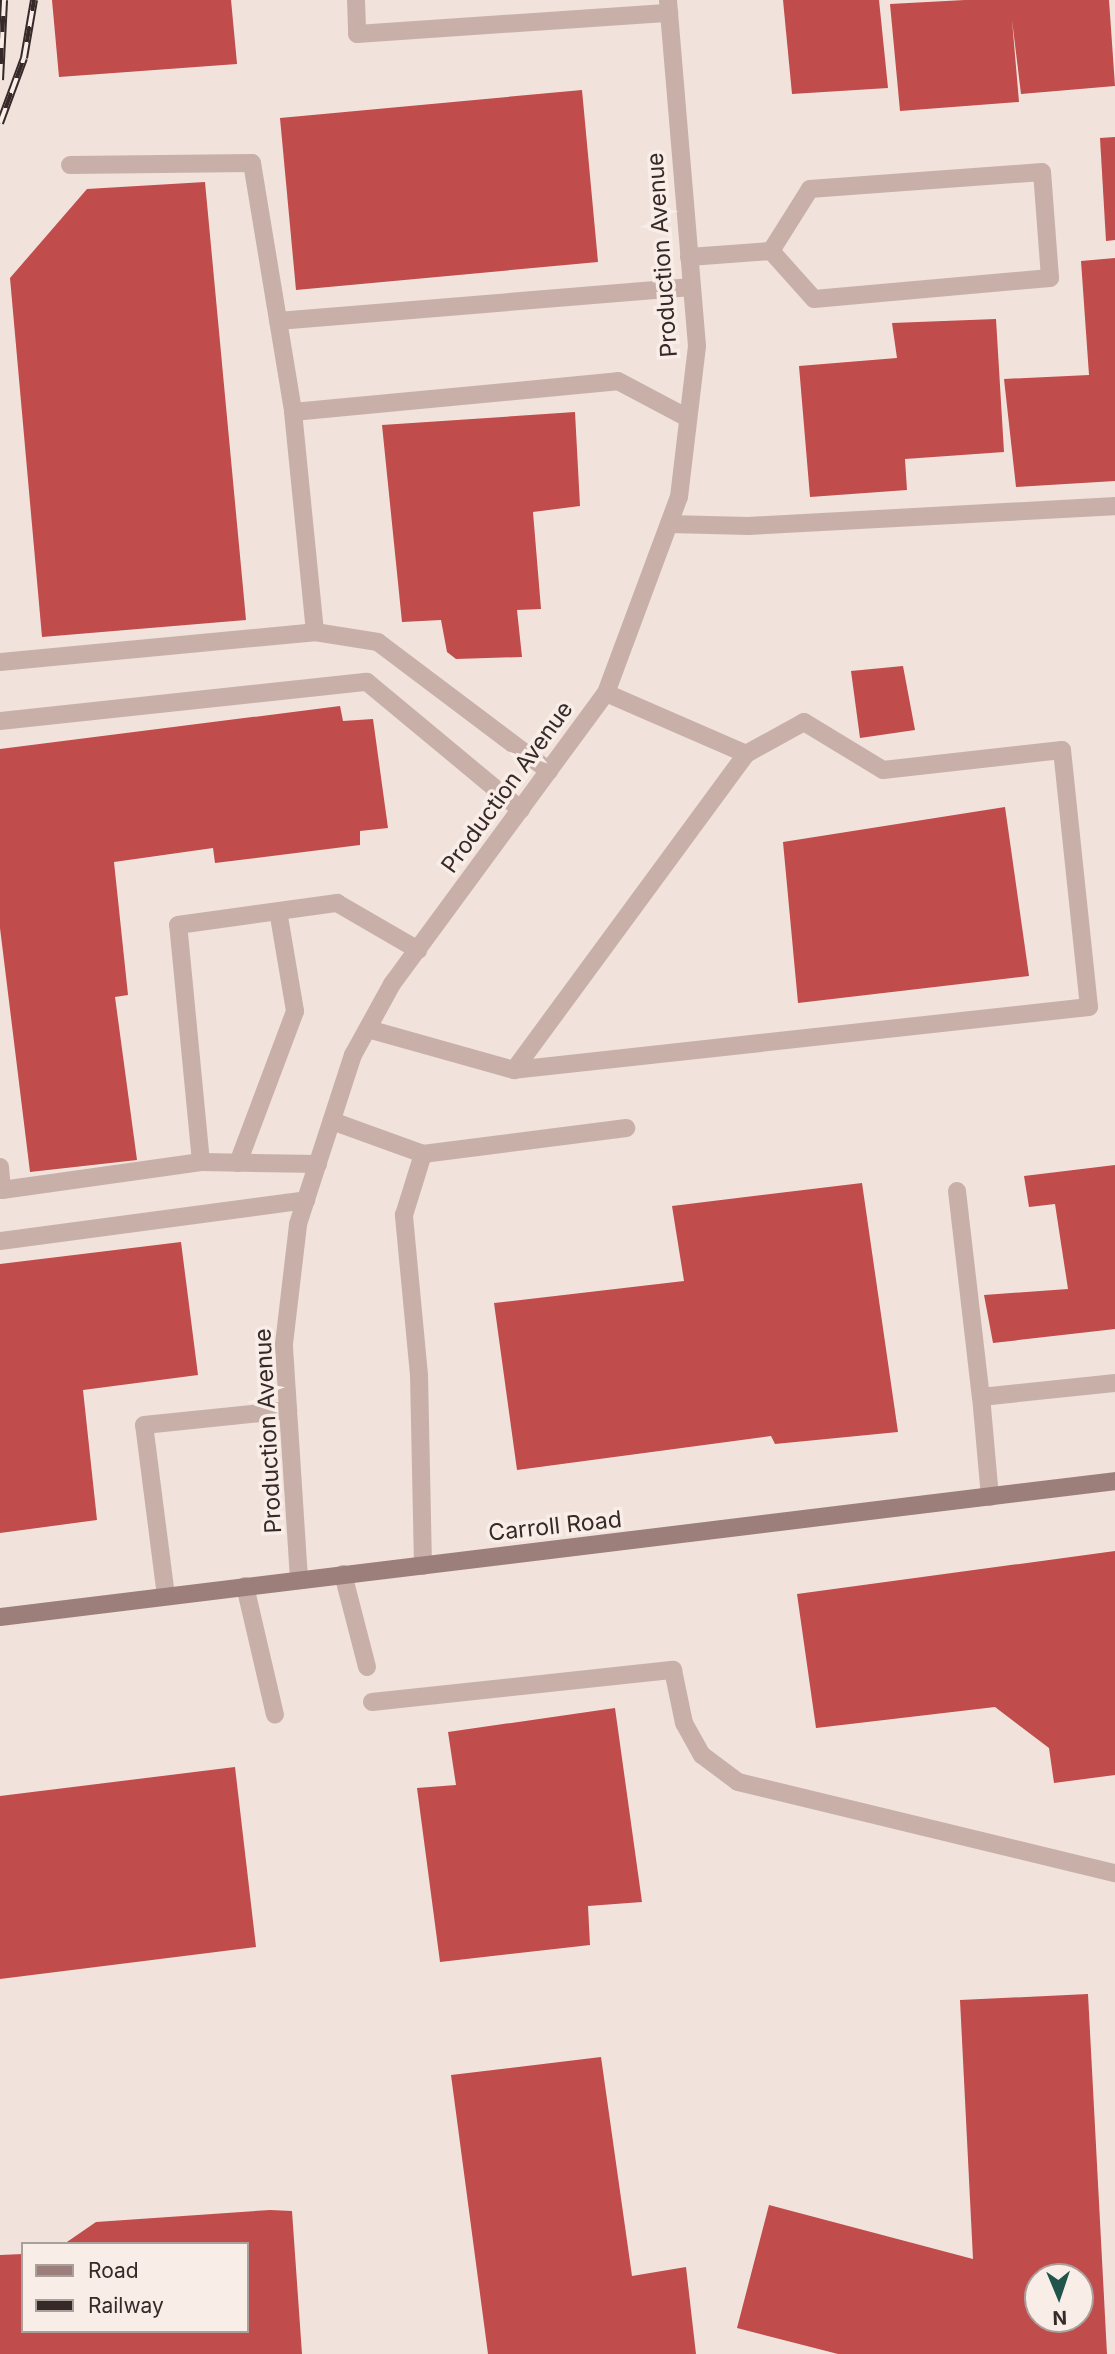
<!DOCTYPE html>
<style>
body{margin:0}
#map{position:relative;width:1115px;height:2354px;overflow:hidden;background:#f1e2dc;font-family:Inter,sans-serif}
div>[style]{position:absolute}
.building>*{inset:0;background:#c04c4b}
.service>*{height:18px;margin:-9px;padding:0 9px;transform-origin:9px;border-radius:9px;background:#c8b0a9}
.tertiary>*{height:18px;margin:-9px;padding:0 9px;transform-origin:9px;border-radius:9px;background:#c8b0a9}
.secondary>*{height:18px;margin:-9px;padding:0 9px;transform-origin:9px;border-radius:9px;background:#9c7e7a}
.rail>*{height:8px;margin-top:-4px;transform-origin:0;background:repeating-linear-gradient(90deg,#f9ede8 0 16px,#362928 0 32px);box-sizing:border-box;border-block:2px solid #362928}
span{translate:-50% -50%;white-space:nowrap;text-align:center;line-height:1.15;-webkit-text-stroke:7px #f9ede8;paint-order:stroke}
.street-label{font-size:23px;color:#362928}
.legend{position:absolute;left:21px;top:2242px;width:228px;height:91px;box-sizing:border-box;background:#f9ede8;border:2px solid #ab9f9b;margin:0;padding:9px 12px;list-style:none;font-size:21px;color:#362928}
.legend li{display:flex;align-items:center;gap:14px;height:35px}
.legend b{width:35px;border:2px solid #ab9f9b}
.north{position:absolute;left:1024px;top:2263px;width:70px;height:70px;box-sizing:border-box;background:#f9ede8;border:2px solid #ab9f9b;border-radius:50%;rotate:178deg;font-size:19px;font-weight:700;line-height:28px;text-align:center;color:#362928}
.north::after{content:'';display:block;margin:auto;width:24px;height:32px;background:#20554c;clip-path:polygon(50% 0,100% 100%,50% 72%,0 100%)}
</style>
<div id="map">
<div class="building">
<div style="clip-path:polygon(52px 0,231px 0,237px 64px,59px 77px)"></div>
<div style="clip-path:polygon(783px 0,879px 0,888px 88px,792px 94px)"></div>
<div style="clip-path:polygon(965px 0,1109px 0,1115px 86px,1021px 94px,1012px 20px,1019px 102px,900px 111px,890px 4px)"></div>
<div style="clip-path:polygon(582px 90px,598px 262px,296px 290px,280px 118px)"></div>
<div style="clip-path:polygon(1115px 137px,1115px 240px,1106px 241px,1100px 138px)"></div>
<div style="clip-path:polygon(205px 182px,246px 620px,42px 637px,10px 278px,87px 189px)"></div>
<div style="clip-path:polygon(1115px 258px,1115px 481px,1016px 487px,1004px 379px,1089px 375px,1081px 261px)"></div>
<div style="clip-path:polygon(996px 319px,1004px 452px,905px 459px,907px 490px,810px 497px,799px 366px,897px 358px,892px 323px)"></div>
<div style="clip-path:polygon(575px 412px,580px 506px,533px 512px,541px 609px,517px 610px,522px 657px,456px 659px,447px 652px,441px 620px,402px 622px,382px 425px)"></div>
<div style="clip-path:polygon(903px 666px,915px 730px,860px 738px,851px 671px)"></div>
<div style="clip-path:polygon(340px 706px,343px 721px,373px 719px,388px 828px,360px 831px,360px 845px,215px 863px,213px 848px,114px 862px,128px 995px,115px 997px,137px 1160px,30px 1172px,0 928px,0 749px)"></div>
<div style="clip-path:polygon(1005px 807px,1029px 976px,798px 1003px,783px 842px)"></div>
<div style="clip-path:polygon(1115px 1165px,1115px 1329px,993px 1343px,984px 1295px,1068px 1289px,1055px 1204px,1029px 1207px,1024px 1176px)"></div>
<div style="clip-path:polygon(862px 1183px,898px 1432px,775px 1444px,771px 1436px,517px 1470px,494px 1303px,684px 1281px,672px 1206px)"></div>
<div style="clip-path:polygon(181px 1242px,198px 1375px,83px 1390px,97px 1520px,0 1533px,0 1264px)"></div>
<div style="clip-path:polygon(1115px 1551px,1115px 1775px,1054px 1783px,1049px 1748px,995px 1707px,816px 1728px,797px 1594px)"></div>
<div style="clip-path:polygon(615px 1708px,642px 1902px,588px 1906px,590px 1945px,440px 1962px,417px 1788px,456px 1785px,448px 1732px)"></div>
<div style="clip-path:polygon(235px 1767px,256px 1947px,0 1979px,0 1796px)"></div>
<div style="clip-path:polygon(evenodd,1088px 1994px,1107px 2354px,838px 2354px,737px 2328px,769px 2205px,973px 2259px,960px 2000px,1088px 1994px,1038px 2277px,1080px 2277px,1080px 2319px,1038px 2319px,1038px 2277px)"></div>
<div style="clip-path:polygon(601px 2057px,632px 2276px,686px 2267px,696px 2354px,488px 2354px,451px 2075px)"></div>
<div style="clip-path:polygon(270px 2210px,292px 2211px,302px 2354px,0 2354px,0 2255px,23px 2254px,23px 2331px,247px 2331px,247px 2244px,64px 2244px,96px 2222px)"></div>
</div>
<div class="service">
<div style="left:356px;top:0;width:34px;rotate:88deg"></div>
<div style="left:357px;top:34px;width:313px;rotate:-3.9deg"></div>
<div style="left:70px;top:165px;width:182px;rotate:-0.6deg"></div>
<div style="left:252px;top:163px;width:252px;rotate:80.6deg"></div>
<div style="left:689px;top:257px;width:82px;rotate:-4.2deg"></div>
<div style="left:771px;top:251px;width:64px;rotate:48.1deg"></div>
<div style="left:814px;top:299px;width:237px;rotate:-5.1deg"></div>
<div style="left:1050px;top:278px;width:106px;rotate:-94.3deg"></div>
<div style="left:1042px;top:172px;width:233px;rotate:175.8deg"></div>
<div style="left:810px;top:189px;width:73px;rotate:122.2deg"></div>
<div style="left:278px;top:321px;width:415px;rotate:-4.7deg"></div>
<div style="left:669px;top:524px;width:79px;rotate:1.5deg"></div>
<div style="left:748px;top:526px;width:368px;rotate:-3.1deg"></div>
<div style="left:0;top:662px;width:316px;rotate:-5.4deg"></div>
<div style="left:606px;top:693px;width:153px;rotate:23.5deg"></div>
<div style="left:0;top:721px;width:369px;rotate:-6.1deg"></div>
<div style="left:367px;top:682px;width:200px;rotate:39.7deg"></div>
<div style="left:804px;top:722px;width:92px;rotate:31.3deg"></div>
<div style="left:883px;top:770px;width:180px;rotate:-6.4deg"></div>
<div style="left:1062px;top:750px;width:258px;rotate:84deg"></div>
<div style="left:1089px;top:1007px;width:578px;rotate:173.75deg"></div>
<div style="left:514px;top:1070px;width:392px;rotate:-53.7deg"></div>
<div style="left:746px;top:754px;width:66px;rotate:-28.9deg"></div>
<div style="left:549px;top:771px;width:214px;rotate:-143deg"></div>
<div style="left:378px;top:642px;width:64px;rotate:-171deg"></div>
<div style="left:315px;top:632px;width:221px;rotate:-95.7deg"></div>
<div style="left:293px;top:412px;width:326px;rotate:-5.4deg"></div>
<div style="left:618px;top:381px;width:79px;rotate:27.9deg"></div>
<div style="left:368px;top:1029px;width:152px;rotate:15.7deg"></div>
<div style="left:332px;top:1121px;width:97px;rotate:19.9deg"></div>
<div style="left:238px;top:1163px;width:162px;rotate:-69.4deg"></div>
<div style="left:295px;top:1011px;width:101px;rotate:-99.6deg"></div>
<div style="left:318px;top:1164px;width:117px;rotate:-179deg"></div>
<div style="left:201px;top:1162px;width:238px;rotate:-95.5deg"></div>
<div style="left:178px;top:925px;width:161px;rotate:-7.9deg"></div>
<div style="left:337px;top:903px;width:94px;rotate:30.1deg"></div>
<div style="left:0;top:1167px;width:23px;rotate:85deg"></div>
<div style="left:2px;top:1190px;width:201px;rotate:-8deg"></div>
<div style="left:957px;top:1191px;width:207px;rotate:83.4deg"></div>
<div style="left:0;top:1241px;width:309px;rotate:-7.6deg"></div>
<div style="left:990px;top:1497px;width:100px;rotate:-95.1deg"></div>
<div style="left:981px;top:1397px;width:135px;rotate:-6deg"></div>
<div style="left:423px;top:1566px;width:191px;rotate:-91.2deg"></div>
<div style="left:419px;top:1375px;width:161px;rotate:-95.4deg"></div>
<div style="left:404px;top:1215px;width:64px;rotate:-72.7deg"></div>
<div style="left:423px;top:1154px;width:205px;rotate:-7.3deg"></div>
<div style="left:343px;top:1574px;width:96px;rotate:75.5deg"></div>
<div style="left:245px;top:1586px;width:132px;rotate:76.9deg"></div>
<div style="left:166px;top:1596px;width:172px;rotate:-97.3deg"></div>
<div style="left:144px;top:1425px;width:145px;rotate:-5.9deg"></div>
<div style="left:372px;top:1702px;width:303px;rotate:-6.1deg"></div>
<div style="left:673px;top:1670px;width:54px;rotate:78.3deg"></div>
<div style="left:684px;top:1723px;width:37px;rotate:61deg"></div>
<div style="left:702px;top:1755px;width:45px;rotate:36.9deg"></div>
<div style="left:738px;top:1782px;width:388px;rotate:13.6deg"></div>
</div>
<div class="tertiary">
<div style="left:299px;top:1579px;width:235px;rotate:-93.7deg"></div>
<div style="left:284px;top:1344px;width:121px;rotate:-83.3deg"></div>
<div style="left:298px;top:1224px;width:178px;rotate:-72deg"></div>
<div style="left:353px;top:1055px;width:81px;rotate:-61.2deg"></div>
<div style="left:392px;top:984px;width:361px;rotate:-53.7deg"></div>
<div style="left:606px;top:693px;width:209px;rotate:-69.6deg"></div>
<div style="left:679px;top:497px;width:152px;rotate:-83.2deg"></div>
<div style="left:697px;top:346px;width:347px;rotate:-94.8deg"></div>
</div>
<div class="secondary">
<div style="left:0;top:1617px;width:1123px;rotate:-6.95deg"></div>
</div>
<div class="rail">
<div style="left:0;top:80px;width:80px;rotate:-87.1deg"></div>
<div style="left:0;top:123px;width:69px;rotate:-69.7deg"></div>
<div style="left:24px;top:58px;width:59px;rotate:-80.2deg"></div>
</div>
<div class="street-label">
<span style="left:662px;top:255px;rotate:-94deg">Production Avenue</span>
<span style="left:507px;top:787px;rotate:-54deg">Production Avenue</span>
<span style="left:268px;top:1431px;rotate:-93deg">Production Avenue</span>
<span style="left:555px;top:1526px;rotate:-6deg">Carroll Road</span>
</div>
<ul class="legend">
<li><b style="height:9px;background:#9c7e7a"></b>Road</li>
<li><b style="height:9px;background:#362928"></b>Railway</li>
</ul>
<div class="north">N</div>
</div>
